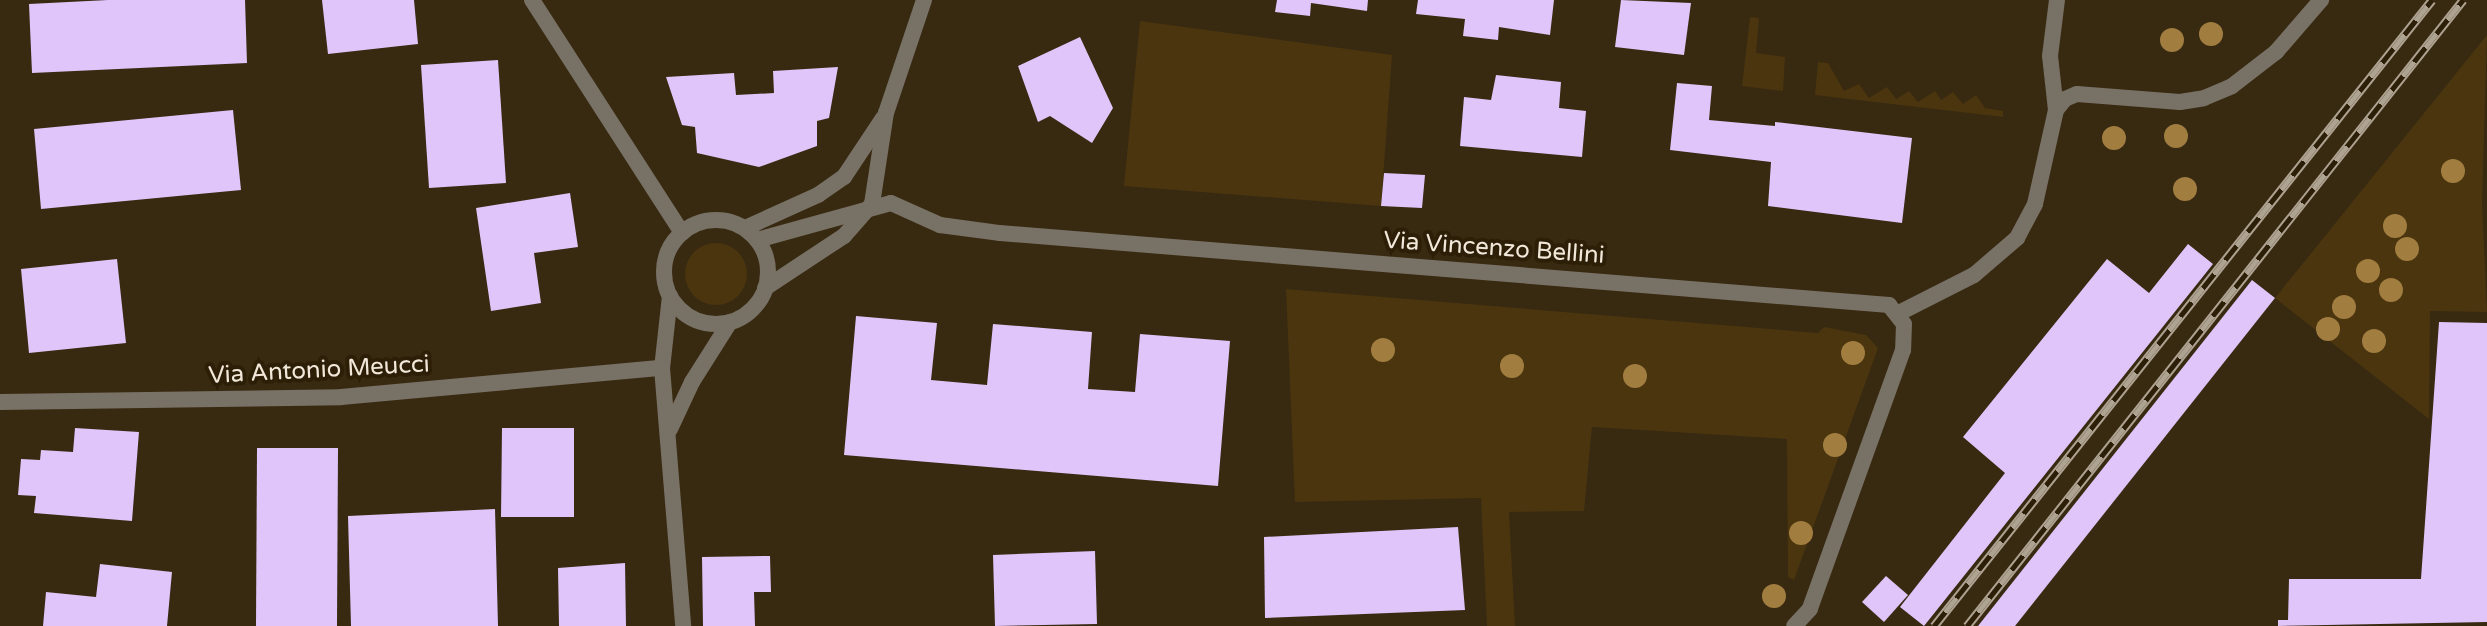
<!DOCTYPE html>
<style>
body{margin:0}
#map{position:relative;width:2487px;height:626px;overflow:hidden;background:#382911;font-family:"Varela Round",sans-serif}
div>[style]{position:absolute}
.green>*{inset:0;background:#4a350e}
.round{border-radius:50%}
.building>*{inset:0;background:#dfc5f9}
.street>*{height:16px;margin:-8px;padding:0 8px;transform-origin:8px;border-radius:8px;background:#787165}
.street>.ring{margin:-8px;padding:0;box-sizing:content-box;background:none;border:16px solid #787165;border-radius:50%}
.rail>*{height:9px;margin-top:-4.5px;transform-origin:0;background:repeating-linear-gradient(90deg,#2d1f07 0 18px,#aea291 0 36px);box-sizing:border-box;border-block:2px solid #aea291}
.trees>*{width:24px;height:24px;margin:-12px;border-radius:50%;background:#a17d40}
span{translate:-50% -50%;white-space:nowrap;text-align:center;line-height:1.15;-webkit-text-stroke:8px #2d1f07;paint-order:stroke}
.street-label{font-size:24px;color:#f2e8da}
</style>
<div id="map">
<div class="green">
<div style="clip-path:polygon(1750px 17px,1759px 18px,1756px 53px,1785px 57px,1783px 91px,1742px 86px)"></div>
<div style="clip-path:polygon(1140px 21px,1392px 55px,1381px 206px,1124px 186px)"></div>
<div style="clip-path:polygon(2487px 35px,2482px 204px,2487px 312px,2430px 311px,2429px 419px,2275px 298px)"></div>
<div style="clip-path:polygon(1818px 62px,1828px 63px,1844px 91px,1859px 84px,1869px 98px,1887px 87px,1896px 99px,1909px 91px,1918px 102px,1935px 91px,1941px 100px,1953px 92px,1963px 104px,1976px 95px,1985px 108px,2003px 111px,2003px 117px,1815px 95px)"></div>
<div class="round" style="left:685px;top:243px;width:62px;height:62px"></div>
<div style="clip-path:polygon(1286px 289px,1818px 333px,1824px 327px,1866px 335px,1878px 348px,1794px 580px,1788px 577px,1787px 439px,1592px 427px,1584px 511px,1509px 512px,1515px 626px,1487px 626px,1481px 498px,1295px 502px)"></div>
</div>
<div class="building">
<div style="clip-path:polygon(108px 0,245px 0,247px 63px,32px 73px,29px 4px)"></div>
<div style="clip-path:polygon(322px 0,414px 0,418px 44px,328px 54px)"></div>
<div style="clip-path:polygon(1277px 0,1368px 0,1367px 11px,1311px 3px,1310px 16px,1275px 12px)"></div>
<div style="clip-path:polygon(1418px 0,1554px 0,1550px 35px,1499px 27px,1498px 40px,1463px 36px,1465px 19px,1416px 14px)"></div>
<div style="clip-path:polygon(1621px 0,1691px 3px,1684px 55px,1615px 47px)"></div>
<div style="clip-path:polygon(1080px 37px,1113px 108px,1092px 143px,1050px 116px,1038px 122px,1018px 66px)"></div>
<div style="clip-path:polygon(498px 60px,506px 183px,429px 188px,421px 65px)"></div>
<div style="clip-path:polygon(838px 67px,829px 118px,817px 121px,817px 146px,759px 167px,697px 153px,695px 127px,682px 125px,666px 77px,734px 73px,736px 95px,774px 93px,773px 71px)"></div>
<div style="clip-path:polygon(1496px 75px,1561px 82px,1559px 108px,1586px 111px,1582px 157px,1460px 146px,1464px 97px,1491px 100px)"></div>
<div style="clip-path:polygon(1677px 83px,1712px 86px,1709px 120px,1775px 126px,1775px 122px,1912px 138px,1902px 223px,1768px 206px,1771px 162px,1670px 150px)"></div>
<div style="clip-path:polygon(233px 110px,241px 190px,41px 209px,34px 129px)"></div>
<div style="clip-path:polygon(1384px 173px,1425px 175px,1422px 208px,1381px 206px)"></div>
<div style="clip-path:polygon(570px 193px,578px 247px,534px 253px,541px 303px,491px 311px,476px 208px)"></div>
<div style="clip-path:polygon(2188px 244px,2213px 264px,1924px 626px,1900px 607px,2005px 473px,1963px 437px,2107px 259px,2149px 293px)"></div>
<div style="clip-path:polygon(117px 259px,126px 343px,29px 353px,21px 269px)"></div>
<div style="clip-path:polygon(2252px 280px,2275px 298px,2015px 626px,1978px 626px)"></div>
<div style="clip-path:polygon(856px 316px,937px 323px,931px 380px,987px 385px,993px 324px,1092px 332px,1088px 389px,1135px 392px,1140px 334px,1230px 341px,1218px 486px,844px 455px)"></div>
<div style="clip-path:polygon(2439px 322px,2487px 323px,2487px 622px,2278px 626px,2278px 620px,2288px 620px,2289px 579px,2421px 579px)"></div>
<div style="clip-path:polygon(75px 428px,139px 432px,132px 521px,34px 513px,36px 496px,18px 495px,21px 459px,40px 460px,41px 450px,73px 452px)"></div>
<div style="clip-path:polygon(502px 428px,574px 428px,574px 517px,501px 517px)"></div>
<div style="clip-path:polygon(257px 448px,338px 448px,337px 626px,256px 626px)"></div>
<div style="clip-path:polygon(495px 509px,498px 626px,351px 626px,348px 516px)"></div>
<div style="clip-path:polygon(1458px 527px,1465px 610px,1265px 618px,1264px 537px)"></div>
<div style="clip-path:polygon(1095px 551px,1097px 624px,995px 626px,993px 555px)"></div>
<div style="clip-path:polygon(770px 556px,771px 592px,754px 592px,755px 626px,703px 626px,702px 557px)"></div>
<div style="clip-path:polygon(625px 563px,626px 626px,559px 626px,558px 568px)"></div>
<div style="clip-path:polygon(100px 564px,172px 572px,167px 626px,43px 626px,46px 592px,96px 597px)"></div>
<div style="clip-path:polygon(1886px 576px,1908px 595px,1884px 622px,1862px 602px)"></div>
</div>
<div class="street">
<div style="left:532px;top:0;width:277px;rotate:57.2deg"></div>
<div style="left:2056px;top:110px;width:54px;rotate:-96.3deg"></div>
<div style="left:2050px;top:56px;width:56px;rotate:-82.9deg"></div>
<div class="ring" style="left:664px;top:220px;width:88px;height:88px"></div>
<div style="left:745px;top:228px;width:80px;rotate:-24.3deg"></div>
<div style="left:818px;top:195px;width:32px;rotate:-35deg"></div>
<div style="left:844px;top:177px;width:71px;rotate:-56.5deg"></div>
<div style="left:757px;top:240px;width:139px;rotate:-15.4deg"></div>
<div style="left:891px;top:203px;width:54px;rotate:24.2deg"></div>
<div style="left:940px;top:225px;width:61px;rotate:7.6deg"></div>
<div style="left:1000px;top:233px;width:892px;rotate:4.63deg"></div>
<div style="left:1889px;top:305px;width:24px;rotate:52deg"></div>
<div style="left:1904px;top:324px;width:26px;rotate:92deg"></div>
<div style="left:1903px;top:350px;width:275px;rotate:109.8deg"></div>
<div style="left:1810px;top:609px;width:23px;rotate:133deg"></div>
<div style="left:765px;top:288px;width:95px;rotate:-33.4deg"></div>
<div style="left:844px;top:236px;width:43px;rotate:-48.8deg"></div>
<div style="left:872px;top:204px;width:92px;rotate:-81.3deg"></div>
<div style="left:886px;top:113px;width:119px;rotate:-71.4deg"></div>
<div style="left:670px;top:296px;width:72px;rotate:96.3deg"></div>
<div style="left:662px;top:368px;width:259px;rotate:85.3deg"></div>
<div style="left:1899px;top:313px;width:84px;rotate:-26.9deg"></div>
<div style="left:1974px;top:275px;width:57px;rotate:-40.7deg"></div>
<div style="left:2017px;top:238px;width:38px;rotate:-62deg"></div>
<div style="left:2035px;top:204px;width:96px;rotate:-77.4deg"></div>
<div style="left:2056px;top:110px;width:14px;rotate:-51deg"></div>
<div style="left:2065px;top:99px;width:13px;rotate:-23deg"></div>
<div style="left:2077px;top:94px;width:103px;rotate:4.4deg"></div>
<div style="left:2180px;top:102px;width:24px;rotate:-9deg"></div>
<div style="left:2204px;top:98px;width:30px;rotate:-23deg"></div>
<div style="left:2232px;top:86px;width:56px;rotate:-37.7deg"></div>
<div style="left:2276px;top:52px;width:69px;rotate:-49.1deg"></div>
<div style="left:0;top:402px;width:341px;rotate:-0.8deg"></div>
<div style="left:341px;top:397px;width:322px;rotate:-5.2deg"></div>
<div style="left:670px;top:429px;width:52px;rotate:-64.9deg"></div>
<div style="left:692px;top:382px;width:71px;rotate:-57.7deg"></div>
</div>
<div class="rail">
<div style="left:1934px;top:626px;width:800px;rotate:-51.5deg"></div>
<div style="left:1967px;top:626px;width:799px;rotate:-51.61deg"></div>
</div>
<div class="trees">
<div style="left:2211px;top:34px"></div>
<div style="left:2172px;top:40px"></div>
<div style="left:2176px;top:136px"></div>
<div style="left:2114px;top:138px"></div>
<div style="left:2453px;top:171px"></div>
<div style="left:2185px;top:189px"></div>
<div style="left:2395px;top:226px"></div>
<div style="left:2407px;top:249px"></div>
<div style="left:2368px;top:271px"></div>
<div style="left:2391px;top:290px"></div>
<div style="left:2344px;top:307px"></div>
<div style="left:2328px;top:329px"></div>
<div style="left:2374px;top:341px"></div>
<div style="left:1383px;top:350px"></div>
<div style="left:1853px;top:353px"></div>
<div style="left:1512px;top:366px"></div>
<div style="left:1635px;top:376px"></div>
<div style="left:1835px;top:445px"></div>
<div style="left:1801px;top:533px"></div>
<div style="left:1774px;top:596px"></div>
</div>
<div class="street-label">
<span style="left:1494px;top:248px;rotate:4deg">Via Vincenzo Bellini</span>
<span style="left:319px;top:370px;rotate:-3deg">Via Antonio Meucci</span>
</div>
</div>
